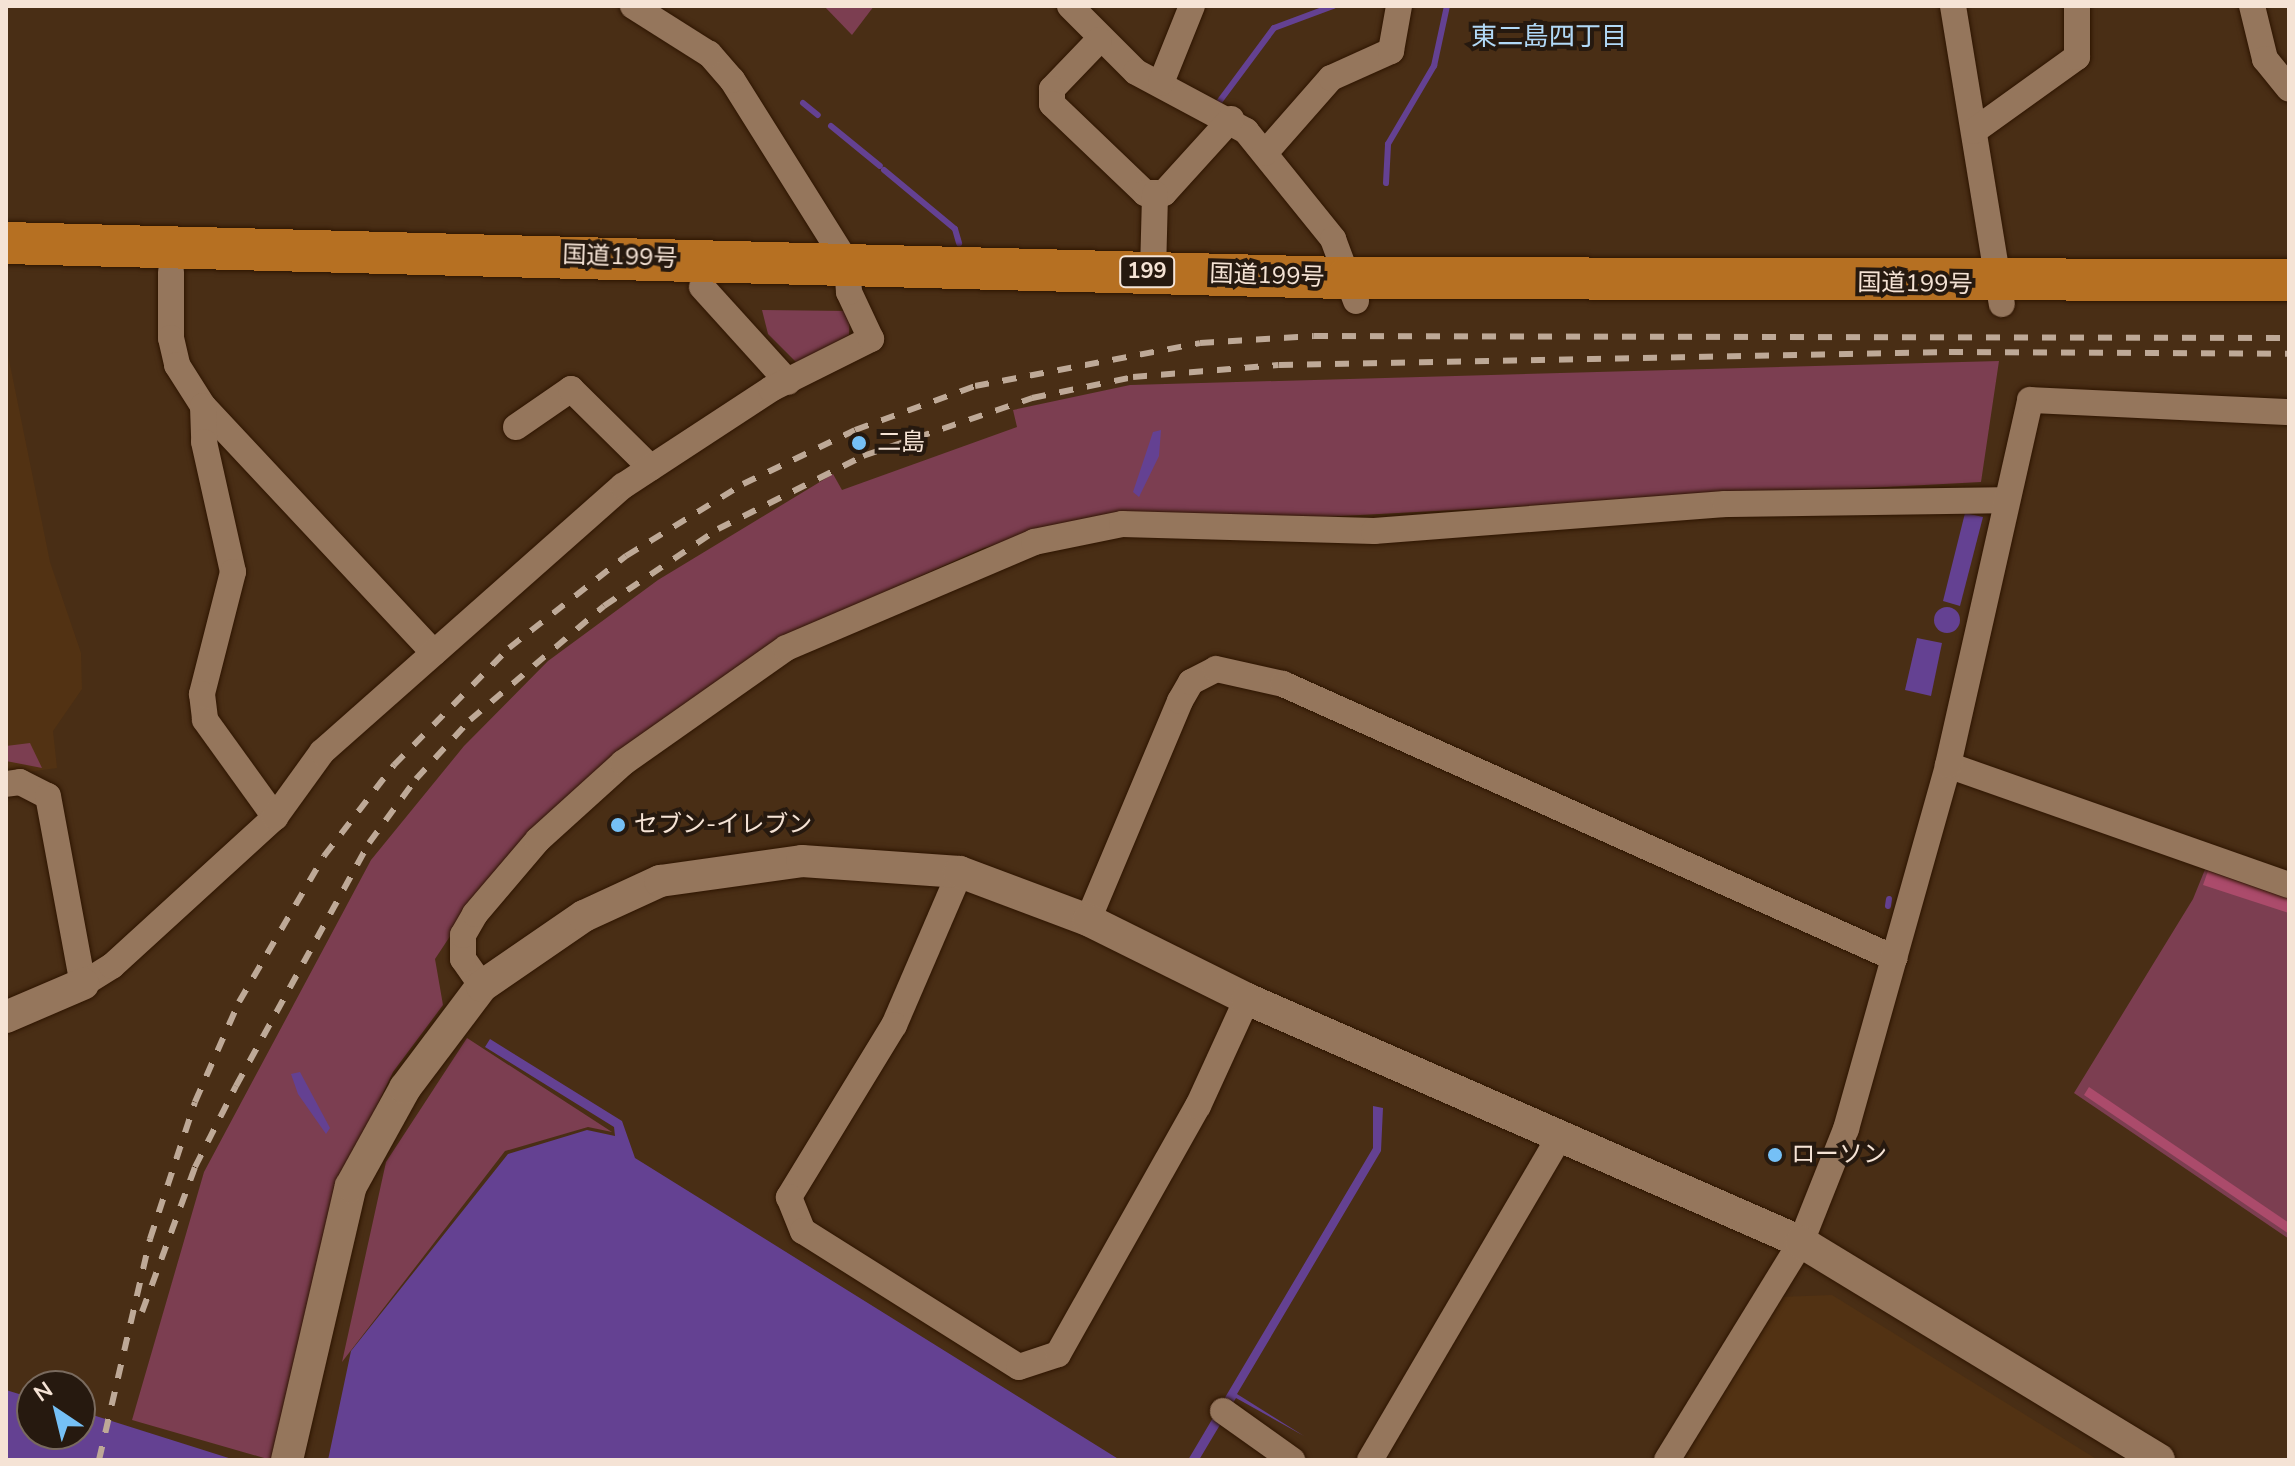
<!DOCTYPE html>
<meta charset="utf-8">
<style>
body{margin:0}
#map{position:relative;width:2295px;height:1466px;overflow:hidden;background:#492e15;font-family:"Nunito Sans","Noto Sans JP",sans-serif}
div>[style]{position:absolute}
.built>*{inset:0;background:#523213}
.green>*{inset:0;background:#7c3e51}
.forest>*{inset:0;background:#ab4b6b}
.water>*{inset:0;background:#644192}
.round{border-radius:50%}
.stream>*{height:6px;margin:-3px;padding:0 3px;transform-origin:3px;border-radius:3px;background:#644192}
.roads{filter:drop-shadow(0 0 2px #2e1500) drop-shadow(0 0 2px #2e1500)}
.minor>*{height:26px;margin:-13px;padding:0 13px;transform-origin:13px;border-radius:13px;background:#95765c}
.tertiary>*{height:32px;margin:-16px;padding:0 16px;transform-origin:16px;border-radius:16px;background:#95765c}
.trunk>*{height:42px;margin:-21px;padding:0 21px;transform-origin:21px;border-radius:21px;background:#b67022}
.rail>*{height:6px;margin-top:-3px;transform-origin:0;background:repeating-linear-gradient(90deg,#bea997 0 14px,transparent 0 28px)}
.dots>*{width:22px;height:22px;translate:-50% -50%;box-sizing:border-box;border:4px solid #26190f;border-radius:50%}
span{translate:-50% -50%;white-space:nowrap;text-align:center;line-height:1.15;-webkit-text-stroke:8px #26190f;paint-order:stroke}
.shield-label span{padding:2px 6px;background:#26190f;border:2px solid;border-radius:6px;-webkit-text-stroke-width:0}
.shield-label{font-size:22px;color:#f5e3d5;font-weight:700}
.street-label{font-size:24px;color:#f5e3d5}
.poi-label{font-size:24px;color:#f5e3d5}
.left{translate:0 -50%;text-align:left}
.neighbourhood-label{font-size:26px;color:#b1d9f7}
.frame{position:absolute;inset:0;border:8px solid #f5e3d5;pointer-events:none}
.north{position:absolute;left:16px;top:1370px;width:80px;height:80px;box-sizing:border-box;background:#26190f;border:2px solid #796a5e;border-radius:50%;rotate:325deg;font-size:22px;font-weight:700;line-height:32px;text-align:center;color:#f5e3d5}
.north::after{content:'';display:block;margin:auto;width:28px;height:36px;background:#75c0f6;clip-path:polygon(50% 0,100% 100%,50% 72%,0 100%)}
</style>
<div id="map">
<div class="built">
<div style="clip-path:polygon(6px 345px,50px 562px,81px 653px,82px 689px,53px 731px,57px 768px,6px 775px)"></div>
<div style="clip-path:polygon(1832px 1295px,2098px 1460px,1679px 1460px,1779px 1297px)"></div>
</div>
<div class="green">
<div style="clip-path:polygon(824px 6px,874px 6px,852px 35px)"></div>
<div style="clip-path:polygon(762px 310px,850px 311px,849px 335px,797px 363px,768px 334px)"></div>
<div style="clip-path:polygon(1999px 361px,1981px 482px,1042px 532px,984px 548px,792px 633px,478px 894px,435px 959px,443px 1005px,393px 1072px,332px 1200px,271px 1460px,132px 1420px,204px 1172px,371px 860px,464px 746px,548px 661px,658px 580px,833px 474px,842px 490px,1017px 427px,1013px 410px,1130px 385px)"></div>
<div style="clip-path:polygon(30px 743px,42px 768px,6px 761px,6px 746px)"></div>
<div style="clip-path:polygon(2206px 867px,2289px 895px,2289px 1239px,2074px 1093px,2193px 899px)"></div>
<div style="clip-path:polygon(467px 1038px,612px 1132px,588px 1127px,505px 1151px,342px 1362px,386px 1162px)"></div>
</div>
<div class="forest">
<div style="clip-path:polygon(2208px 871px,2289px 899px,2289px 913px,2203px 885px)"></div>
<div style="clip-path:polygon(2089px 1087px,2289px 1223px,2289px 1234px,2084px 1095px)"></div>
</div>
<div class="water">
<div style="clip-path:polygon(1161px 430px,1159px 456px,1139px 497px,1133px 492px,1153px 432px)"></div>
<div style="clip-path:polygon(1965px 513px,1983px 517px,1960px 606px,1943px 601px)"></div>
<div class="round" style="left:1934px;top:607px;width:26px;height:26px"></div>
<div style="clip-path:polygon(1917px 638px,1942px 643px,1931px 696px,1905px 690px)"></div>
<div style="clip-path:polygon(490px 1039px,622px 1121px,635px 1158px,1120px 1460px,328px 1460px,351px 1351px,508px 1154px,587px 1130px,615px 1136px,614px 1127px,485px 1047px)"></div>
<div style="clip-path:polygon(300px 1072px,330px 1128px,326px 1134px,298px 1094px,291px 1074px)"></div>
<div style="clip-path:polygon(1373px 1106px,1383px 1108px,1381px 1151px,1237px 1394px,1304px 1436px,1236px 1398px,1199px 1460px,1188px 1460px,1373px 1148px)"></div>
<div style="clip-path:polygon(6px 1390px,32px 1398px,32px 1434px,80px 1434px,80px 1411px,235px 1460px,6px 1460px)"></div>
</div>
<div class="stream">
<div style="left:1219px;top:102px;width:92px;rotate:-53.4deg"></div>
<div style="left:1274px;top:28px;width:63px;rotate:-20.4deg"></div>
<div style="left:803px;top:103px;width:19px;rotate:39deg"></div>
<div style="left:831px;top:126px;width:63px;rotate:39.2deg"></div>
<div style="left:884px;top:170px;width:92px;rotate:39.7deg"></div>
<div style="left:955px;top:229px;width:15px;rotate:74deg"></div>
<div style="left:1386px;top:183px;width:39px;rotate:-87deg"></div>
<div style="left:1388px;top:144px;width:91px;rotate:-59.5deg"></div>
<div style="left:1434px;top:66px;width:61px;rotate:-77.8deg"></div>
<div style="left:1888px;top:906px;width:7px;rotate:-82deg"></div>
</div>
<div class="roads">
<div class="minor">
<div style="left:1070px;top:6px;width:93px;rotate:45deg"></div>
<div style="left:1136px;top:72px;width:125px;rotate:28.2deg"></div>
<div style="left:1246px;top:131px;width:139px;rotate:51.1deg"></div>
<div style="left:1333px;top:239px;width:66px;rotate:69.6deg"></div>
<div style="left:1953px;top:6px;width:302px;rotate:80.7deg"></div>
<div style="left:2252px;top:6px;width:55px;rotate:76.2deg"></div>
<div style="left:2265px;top:59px;width:38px;rotate:51deg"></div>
<div style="left:1099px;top:40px;width:68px;rotate:133.8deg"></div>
<div style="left:1052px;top:89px;width:15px;rotate:90deg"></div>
<div style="left:1052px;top:104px;width:129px;rotate:43.7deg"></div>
<div style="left:1145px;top:193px;width:19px"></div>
<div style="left:1164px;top:193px;width:100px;rotate:-47.8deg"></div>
<div style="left:1161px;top:83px;width:83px;rotate:-68.1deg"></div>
<div style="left:1974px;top:131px;width:127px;rotate:-35.7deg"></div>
<div style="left:2077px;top:57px;width:51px;rotate:-90deg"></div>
<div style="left:1265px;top:153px;width:100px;rotate:-48.7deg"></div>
<div style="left:1331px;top:78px;width:66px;rotate:-24.2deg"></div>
<div style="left:1391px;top:51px;width:46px;rotate:-79.9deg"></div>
<div style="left:171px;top:272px;width:66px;rotate:90deg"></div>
<div style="left:171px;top:338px;width:28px;rotate:77deg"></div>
<div style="left:177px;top:365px;width:49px;rotate:57.6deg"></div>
<div style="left:203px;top:406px;width:338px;rotate:46.9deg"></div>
<div style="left:1153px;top:272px;width:78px;rotate:-88.5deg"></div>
<div style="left:702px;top:287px;width:128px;rotate:47.8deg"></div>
<div style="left:203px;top:406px;width:36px;rotate:88deg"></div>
<div style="left:204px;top:442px;width:133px;rotate:77.4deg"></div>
<div style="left:233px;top:572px;width:126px;rotate:104.3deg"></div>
<div style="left:202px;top:694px;width:26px;rotate:83deg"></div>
<div style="left:205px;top:720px;width:120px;rotate:54.2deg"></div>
<div style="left:516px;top:427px;width:67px;rotate:-34.6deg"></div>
<div style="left:571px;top:389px;width:112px;rotate:44.6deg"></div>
<div style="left:1948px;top:765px;width:361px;rotate:19.4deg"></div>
<div style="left:6px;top:784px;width:14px;rotate:-8deg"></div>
<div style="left:20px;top:782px;width:31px;rotate:27deg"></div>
<div style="left:48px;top:796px;width:191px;rotate:79.5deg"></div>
<div style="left:83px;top:984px;width:34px;rotate:-32deg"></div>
<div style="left:112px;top:966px;width:221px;rotate:-42.4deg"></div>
<div style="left:275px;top:817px;width:80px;rotate:-54.1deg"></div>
<div style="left:322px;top:752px;width:402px;rotate:-41.5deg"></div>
<div style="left:623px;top:486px;width:177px;rotate:-33.2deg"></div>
<div style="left:771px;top:389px;width:112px;rotate:-26.6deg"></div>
<div style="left:871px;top:339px;width:52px;rotate:-115.1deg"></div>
<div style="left:849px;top:292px;width:29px;rotate:-94deg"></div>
<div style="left:847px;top:263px;width:216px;rotate:-122.1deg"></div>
<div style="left:732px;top:80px;width:35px;rotate:-131deg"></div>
<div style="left:709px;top:54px;width:90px;rotate:-147.7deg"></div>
<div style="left:960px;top:872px;width:167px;rotate:113.3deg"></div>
<div style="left:894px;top:1025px;width:202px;rotate:121.4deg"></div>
<div style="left:789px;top:1197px;width:37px;rotate:68deg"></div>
<div style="left:803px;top:1231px;width:255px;rotate:32.2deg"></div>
<div style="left:1019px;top:1367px;width:41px;rotate:-18.4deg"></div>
<div style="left:1058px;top:1354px;width:285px;rotate:-60.6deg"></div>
<div style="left:1198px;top:1106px;width:118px;rotate:-65.4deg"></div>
<div style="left:1088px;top:920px;width:238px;rotate:-67.2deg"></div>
<div style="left:1180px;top:701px;width:22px;rotate:-60deg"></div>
<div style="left:1191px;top:682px;width:28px;rotate:-27deg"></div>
<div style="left:1216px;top:669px;width:69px;rotate:12.6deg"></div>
<div style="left:1283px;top:684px;width:670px;rotate:24.15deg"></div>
<div style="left:482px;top:986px;width:33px;rotate:-125deg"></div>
<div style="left:463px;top:959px;width:24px;rotate:-90deg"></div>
<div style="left:463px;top:935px;width:24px;rotate:-60deg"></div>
<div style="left:475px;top:914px;width:97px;rotate:-49.6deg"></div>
<div style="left:538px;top:840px;width:115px;rotate:-42.2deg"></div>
<div style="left:623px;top:763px;width:199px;rotate:-35.2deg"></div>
<div style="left:786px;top:648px;width:270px;rotate:-23.1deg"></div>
<div style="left:1034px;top:542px;width:90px;rotate:-11.6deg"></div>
<div style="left:1122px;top:524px;width:252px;rotate:1.6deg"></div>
<div style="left:1374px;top:531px;width:352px;rotate:-4.4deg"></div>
<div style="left:1725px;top:504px;width:280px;rotate:-0.8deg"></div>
<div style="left:1223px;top:1411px;width:85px;rotate:35.4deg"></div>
<div style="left:1370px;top:1460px;width:372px;rotate:-59.6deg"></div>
<div style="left:1667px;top:1460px;width:256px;rotate:-58.4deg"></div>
<div style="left:1801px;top:1242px;width:122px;rotate:-68.3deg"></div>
<div style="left:1846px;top:1129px;width:378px;rotate:-74.3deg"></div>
<div style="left:1948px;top:765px;width:374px;rotate:-77.3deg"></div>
<div style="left:2030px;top:400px;width:259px;rotate:2.7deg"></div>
</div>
<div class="tertiary">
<div style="left:6px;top:1017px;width:84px;rotate:-23.2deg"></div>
<div style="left:287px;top:1460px;width:281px;rotate:-76.9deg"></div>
<div style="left:351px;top:1186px;width:112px;rotate:-61.1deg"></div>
<div style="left:405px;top:1088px;width:128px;rotate:-53deg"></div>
<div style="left:482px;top:986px;width:124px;rotate:-34.5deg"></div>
<div style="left:584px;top:916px;width:84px;rotate:-24.7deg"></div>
<div style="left:660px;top:881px;width:143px;rotate:-8deg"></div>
<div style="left:802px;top:861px;width:158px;rotate:4deg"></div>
<div style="left:960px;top:872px;width:137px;rotate:20.6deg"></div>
<div style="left:1088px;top:920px;width:178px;rotate:26.4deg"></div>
<div style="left:1247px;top:999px;width:605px;rotate:23.68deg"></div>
<div style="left:1801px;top:1242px;width:419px;rotate:31.3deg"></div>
</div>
<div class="trunk">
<div style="left:6px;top:243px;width:1341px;rotate:1.5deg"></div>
<div style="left:1347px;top:278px;width:942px;rotate:0.12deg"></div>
</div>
</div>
<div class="rail">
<div style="left:142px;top:1312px;width:154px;rotate:-69.9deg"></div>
<div style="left:195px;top:1167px;width:91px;rotate:-63.2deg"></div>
<div style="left:236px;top:1086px;width:277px;rotate:-61.3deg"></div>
<div style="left:369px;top:843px;width:79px;rotate:-53.7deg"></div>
<div style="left:416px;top:779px;width:80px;rotate:-47.5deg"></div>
<div style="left:470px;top:720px;width:176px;rotate:-40.4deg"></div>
<div style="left:604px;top:606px;width:138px;rotate:-34deg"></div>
<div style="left:718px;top:529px;width:162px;rotate:-26.7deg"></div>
<div style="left:863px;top:456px;width:179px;rotate:-18.9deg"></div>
<div style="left:1032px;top:398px;width:103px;rotate:-11.7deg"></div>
<div style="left:1133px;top:377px;width:146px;rotate:-4.7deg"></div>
<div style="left:1279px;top:365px;width:670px;rotate:-1.11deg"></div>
<div style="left:1949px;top:352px;width:340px;rotate:0.3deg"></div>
<div style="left:99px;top:1460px;width:227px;rotate:-77deg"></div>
<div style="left:150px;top:1239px;width:144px;rotate:-71.8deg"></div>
<div style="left:195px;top:1102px;width:109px;rotate:-66.3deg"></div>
<div style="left:239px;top:1002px;width:169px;rotate:-59.8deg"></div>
<div style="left:324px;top:856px;width:115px;rotate:-52.4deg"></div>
<div style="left:394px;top:765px;width:164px;rotate:-45.5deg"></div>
<div style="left:509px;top:648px;width:149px;rotate:-38.2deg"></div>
<div style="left:626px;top:556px;width:137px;rotate:-31.6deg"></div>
<div style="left:743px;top:484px;width:124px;rotate:-25.7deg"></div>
<div style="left:855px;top:430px;width:128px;rotate:-20.1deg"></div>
<div style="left:975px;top:386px;width:229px;rotate:-10.8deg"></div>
<div style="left:1200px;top:343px;width:114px;rotate:-3.5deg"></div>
<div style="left:1314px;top:336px;width:975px;rotate:0.12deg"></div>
</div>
<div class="dots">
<div style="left:859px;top:443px;background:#75c0f6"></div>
<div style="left:618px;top:825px;background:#75c0f6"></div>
<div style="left:1775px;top:1155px;background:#75c0f6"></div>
</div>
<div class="shield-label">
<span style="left:1147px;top:272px">199</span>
</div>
<div class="street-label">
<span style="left:620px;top:257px;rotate:2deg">国道199号</span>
<span style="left:1267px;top:276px;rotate:2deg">国道199号</span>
<span style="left:1915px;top:284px;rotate:1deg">国道199号</span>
</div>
<div class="poi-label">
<span class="left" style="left:877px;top:443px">二島</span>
<span class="left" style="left:634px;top:825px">セブン-イレブン</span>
<span class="left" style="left:1791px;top:1155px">ローソン</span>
</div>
<div class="neighbourhood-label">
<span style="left:1549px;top:37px">東二島四丁目</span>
</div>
<div class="frame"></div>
<div class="north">N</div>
</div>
